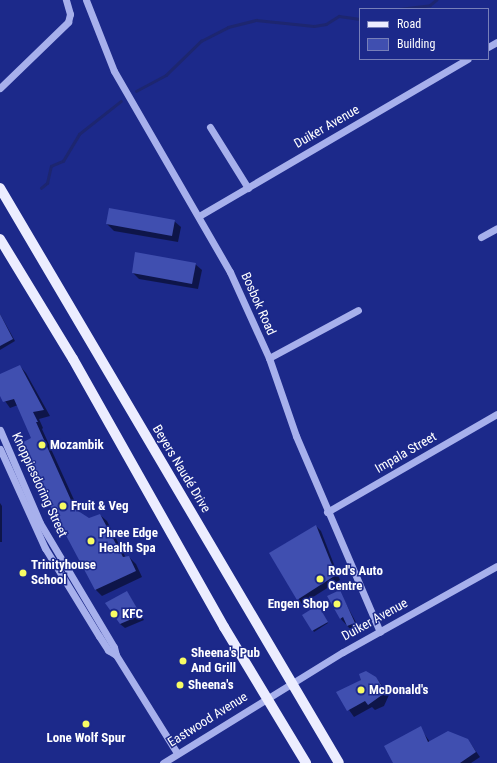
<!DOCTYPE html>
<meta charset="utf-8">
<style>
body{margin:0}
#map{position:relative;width:497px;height:763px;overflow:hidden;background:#1c298a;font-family:"Roboto Condensed",sans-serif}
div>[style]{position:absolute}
.shadow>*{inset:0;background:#0007}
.stream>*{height:2.5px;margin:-1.25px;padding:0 1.25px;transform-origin:1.25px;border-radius:1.25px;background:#1d2670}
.building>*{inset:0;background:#404fb0}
.minor>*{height:7px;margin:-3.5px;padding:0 3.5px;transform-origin:3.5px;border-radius:3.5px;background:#a7b0ec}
.major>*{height:10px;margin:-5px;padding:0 5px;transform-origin:5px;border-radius:5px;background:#ecedff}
.dots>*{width:11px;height:11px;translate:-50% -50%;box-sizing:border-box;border:2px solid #1c298a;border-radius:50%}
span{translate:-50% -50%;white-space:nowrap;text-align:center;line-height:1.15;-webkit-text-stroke:3px #1c298a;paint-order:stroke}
.street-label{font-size:13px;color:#fff}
.poi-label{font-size:13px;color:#fff;font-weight:700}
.left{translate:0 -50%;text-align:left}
.right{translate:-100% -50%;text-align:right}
.legend{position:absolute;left:359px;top:8px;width:130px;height:52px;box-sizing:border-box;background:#1c298a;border:1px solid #777fb9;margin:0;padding:5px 7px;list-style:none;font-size:12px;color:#fff}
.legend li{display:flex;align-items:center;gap:8px;height:20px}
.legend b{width:20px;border:1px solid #777fb9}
</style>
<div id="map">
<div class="shadow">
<div style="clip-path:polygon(174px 221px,181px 227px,178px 242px,114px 231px,107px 224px)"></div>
<div style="clip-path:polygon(195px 264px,202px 270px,198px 289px,139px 279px,133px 273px)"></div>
<div style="clip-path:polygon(0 314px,15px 341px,0 350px)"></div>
<div style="clip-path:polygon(20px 366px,26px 373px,50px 416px,39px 419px,43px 428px,42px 429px,80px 513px,88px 519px,100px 515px,107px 521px,126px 558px,129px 557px,136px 564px,142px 577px,102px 596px,96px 590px,18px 405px,10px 408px,0 394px,0 375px)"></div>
<div style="clip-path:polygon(0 503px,2px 506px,2px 542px,0 542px)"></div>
<div style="clip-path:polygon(316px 526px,321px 531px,340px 580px,302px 604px,270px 553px)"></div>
<div style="clip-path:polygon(339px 591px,359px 628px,352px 631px,340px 618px)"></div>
<div style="clip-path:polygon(127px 592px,144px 620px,125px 628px,120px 624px)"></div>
<div style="clip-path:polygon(319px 608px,328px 623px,314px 632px,304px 615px)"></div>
<div style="clip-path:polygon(366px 672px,378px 680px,389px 695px,384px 706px,375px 710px,372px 707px,354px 717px,337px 693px,362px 680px)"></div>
<div style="clip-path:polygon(420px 728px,430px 742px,468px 740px,480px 757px,471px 763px,394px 763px)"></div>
</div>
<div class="stream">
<div style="left:399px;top:9px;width:31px;rotate:-7deg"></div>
<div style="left:430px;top:5px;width:8px;rotate:-40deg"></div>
<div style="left:136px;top:91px;width:34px;rotate:-28deg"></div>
<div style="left:166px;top:75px;width:49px;rotate:-44.2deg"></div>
<div style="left:201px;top:41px;width:30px;rotate:-27deg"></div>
<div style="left:228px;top:27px;width:29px;rotate:-14deg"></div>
<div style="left:256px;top:20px;width:58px;rotate:5.9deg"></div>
<div style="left:314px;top:26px;width:12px;rotate:-9deg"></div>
<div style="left:326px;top:24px;width:15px;rotate:-32deg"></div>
<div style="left:339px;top:16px;width:21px;rotate:8deg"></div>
<div style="left:41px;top:188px;width:8px;rotate:-40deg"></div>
<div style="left:47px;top:183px;width:17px;rotate:-77deg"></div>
<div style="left:51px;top:166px;width:13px;rotate:-23deg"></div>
<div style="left:63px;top:161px;width:31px;rotate:-59deg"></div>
<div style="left:79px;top:134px;width:53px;rotate:-38.2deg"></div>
</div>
<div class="building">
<div style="clip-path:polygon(109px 208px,175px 220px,172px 236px,106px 224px)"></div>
<div style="clip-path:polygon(135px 252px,196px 263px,192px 284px,132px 273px)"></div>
<div style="clip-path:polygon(0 314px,13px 339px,0 346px)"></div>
<div style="clip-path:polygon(20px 365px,44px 410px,33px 412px,38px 422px,36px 422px,75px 509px,89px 518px,100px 514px,123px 557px,129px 556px,136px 571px,95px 590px,18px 445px,31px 438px,14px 399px,3px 402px,0 396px,0 374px)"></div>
<div style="clip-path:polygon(316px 525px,336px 575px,297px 600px,269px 553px)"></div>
<div style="clip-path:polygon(340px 590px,355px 623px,347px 626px,343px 617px,340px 619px,327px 596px)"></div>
<div style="clip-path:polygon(127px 591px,141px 615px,120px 624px,105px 603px)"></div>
<div style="clip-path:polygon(318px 605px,328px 622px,312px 631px,302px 615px)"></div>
<div style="clip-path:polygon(366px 671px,376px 677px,383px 688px,382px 695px,368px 705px,365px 701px,347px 711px,336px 692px,361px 680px,359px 674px)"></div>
<div style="clip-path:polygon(421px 726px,428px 742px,448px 731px,468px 739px,476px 752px,460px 763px,393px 763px,384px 746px)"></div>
</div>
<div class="minor">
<div style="left:86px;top:0;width:76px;rotate:68.5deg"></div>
<div style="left:114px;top:71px;width:232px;rotate:60deg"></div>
<div style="left:230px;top:272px;width:94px;rotate:65.6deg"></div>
<div style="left:269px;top:358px;width:83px;rotate:70.9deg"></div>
<div style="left:296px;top:436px;width:213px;rotate:66.8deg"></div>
<div style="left:488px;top:47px;width:10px;rotate:-29deg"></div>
<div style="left:0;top:88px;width:95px;rotate:-44.1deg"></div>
<div style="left:68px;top:22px;width:8px;rotate:-76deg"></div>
<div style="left:70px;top:14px;width:15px;rotate:-106deg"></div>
<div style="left:210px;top:127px;width:72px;rotate:58.1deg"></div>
<div style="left:199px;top:216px;width:311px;rotate:-30.3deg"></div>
<div style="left:481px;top:237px;width:18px;rotate:-29deg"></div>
<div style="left:269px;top:358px;width:101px;rotate:-28.3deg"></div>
<div style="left:0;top:430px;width:101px;rotate:66.7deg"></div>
<div style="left:40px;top:523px;width:144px;rotate:59.2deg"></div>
<div style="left:114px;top:647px;width:8px;rotate:76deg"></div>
<div style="left:116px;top:655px;width:115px;rotate:58.1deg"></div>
<div style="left:0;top:449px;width:109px;rotate:65.6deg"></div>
<div style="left:45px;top:548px;width:103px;rotate:58.5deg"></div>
<div style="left:99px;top:636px;width:17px;rotate:57deg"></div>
<div style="left:108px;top:650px;width:9px;rotate:32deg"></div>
<div style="left:327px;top:512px;width:196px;rotate:-30deg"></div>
<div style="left:163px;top:763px;width:211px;rotate:-31.7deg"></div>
<div style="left:343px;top:652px;width:176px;rotate:-29.2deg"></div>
</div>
<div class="major">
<div style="left:0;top:188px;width:667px;rotate:59.48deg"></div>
<div style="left:0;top:239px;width:140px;rotate:58.7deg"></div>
<div style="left:73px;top:359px;width:308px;rotate:60.6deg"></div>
<div style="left:224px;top:627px;width:159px;rotate:58.9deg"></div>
</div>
<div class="dots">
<div style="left:42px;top:445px;background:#f8fc64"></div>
<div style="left:63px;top:506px;background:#f8fc64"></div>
<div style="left:91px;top:541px;background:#f8fc64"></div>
<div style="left:23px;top:573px;background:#f8fc64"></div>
<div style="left:320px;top:579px;background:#f8fc64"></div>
<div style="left:337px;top:604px;background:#f8fc64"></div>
<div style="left:114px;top:614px;background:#f8fc64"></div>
<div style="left:183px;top:661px;background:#f8fc64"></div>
<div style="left:180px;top:685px;background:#f8fc64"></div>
<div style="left:361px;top:690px;background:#f8fc64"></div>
<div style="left:86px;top:724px;background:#f8fc64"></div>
</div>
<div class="street-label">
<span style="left:327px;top:127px;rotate:-30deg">Duiker Avenue</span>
<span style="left:258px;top:304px;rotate:66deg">Bosbok Road</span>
<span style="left:406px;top:453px;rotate:-30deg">Impala Street</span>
<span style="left:181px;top:469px;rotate:59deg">Beyers Naudé Drive</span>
<span style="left:39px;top:485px;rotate:65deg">Knoppiesdoring Street</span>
<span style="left:375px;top:620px;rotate:-29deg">Duiker Avenue</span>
<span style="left:208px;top:720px;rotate:-32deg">Eastwood Avenue</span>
</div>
<div class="poi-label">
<span class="left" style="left:50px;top:445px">Mozambik</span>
<span class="left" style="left:71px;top:506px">Fruit &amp; Veg</span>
<span class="left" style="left:99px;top:541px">Phree Edge<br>Health Spa</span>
<span class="left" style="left:31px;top:573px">Trinityhouse<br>School</span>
<span class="left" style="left:328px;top:579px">Rod's Auto<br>Centre</span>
<span class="right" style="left:329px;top:604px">Engen Shop</span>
<span class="left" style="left:122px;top:614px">KFC</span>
<span class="left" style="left:191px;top:661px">Sheena's Pub<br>And Grill</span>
<span class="left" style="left:188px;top:685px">Sheena's</span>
<span class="left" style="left:369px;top:690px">McDonald's</span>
<span style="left:86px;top:738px">Lone Wolf Spur</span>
</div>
<ul class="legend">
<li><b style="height:5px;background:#ecedff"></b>Road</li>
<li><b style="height:11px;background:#404fb0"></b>Building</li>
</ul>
</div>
